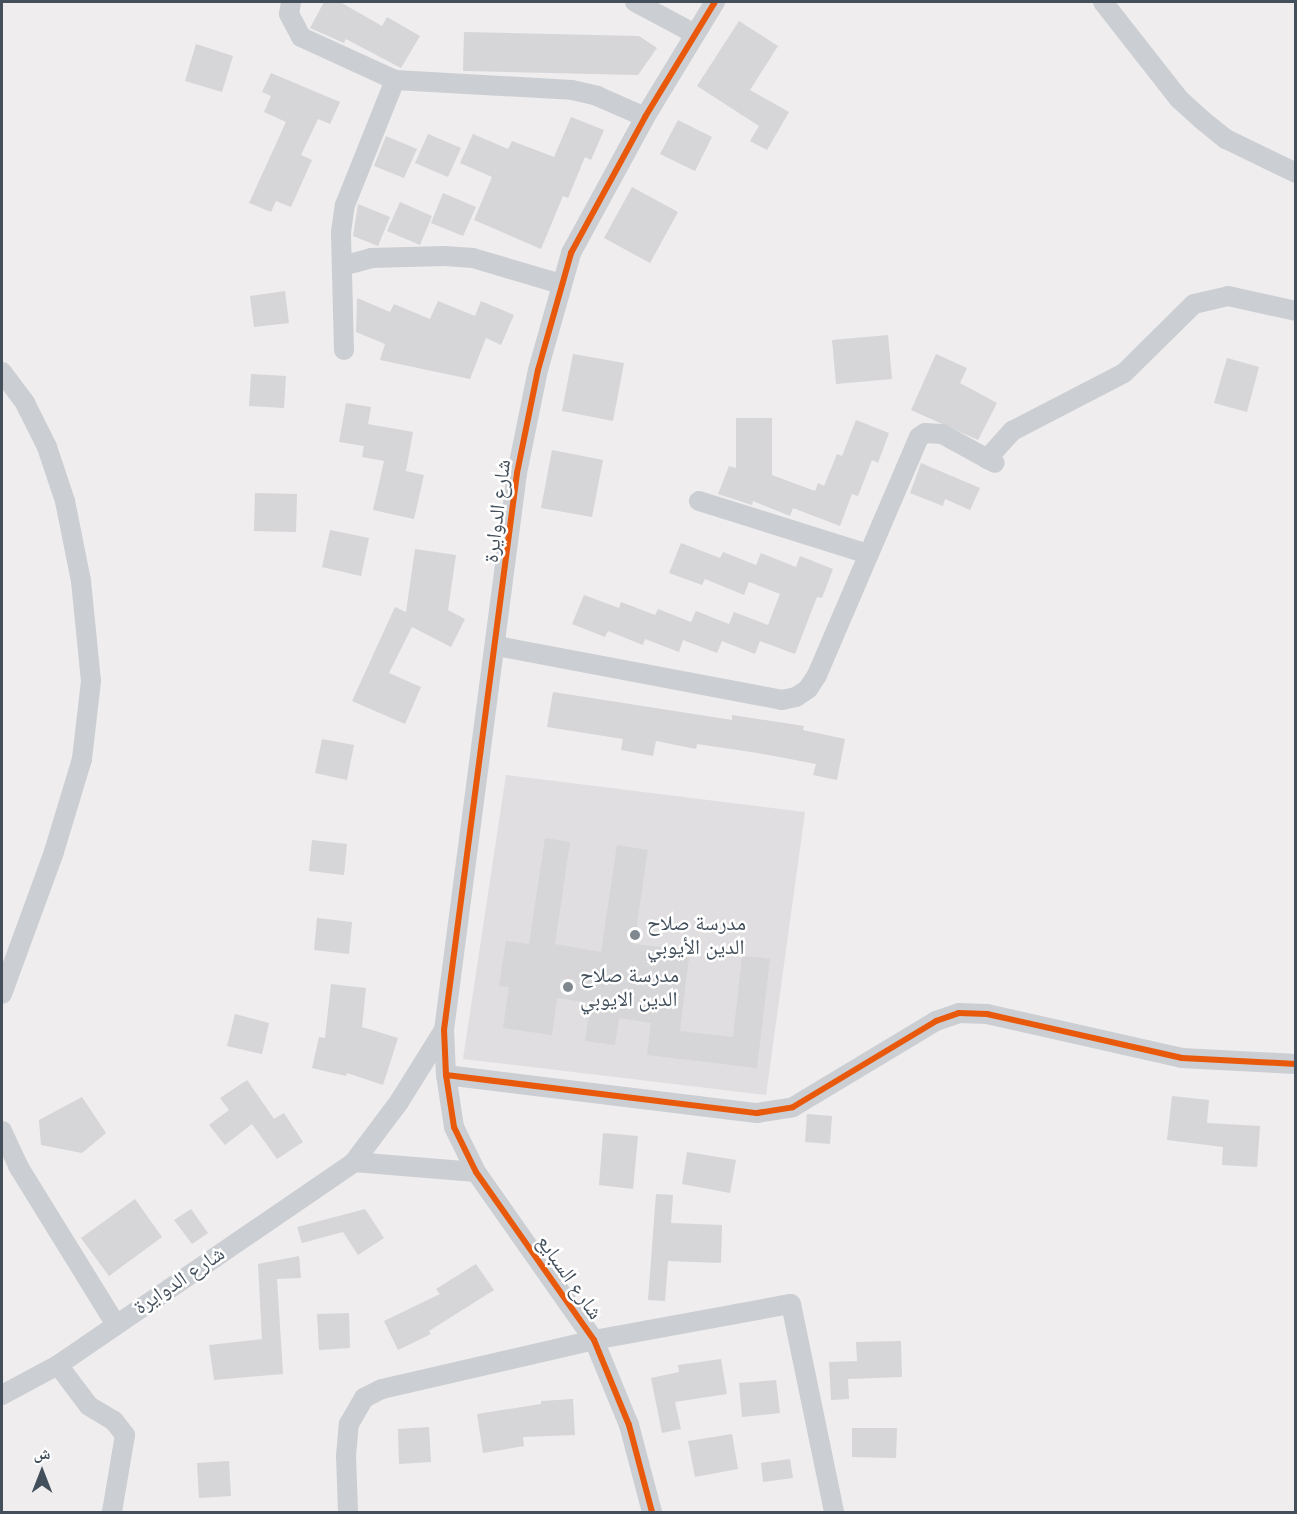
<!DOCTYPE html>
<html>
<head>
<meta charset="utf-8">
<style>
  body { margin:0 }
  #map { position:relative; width:1297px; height:1514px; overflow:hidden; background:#efeded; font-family:Montserrat,"Noto Naskh Arabic",sans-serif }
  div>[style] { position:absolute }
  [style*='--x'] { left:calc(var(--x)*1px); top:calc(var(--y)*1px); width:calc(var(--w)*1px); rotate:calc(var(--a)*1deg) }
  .education>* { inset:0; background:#e0dee0 }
  .building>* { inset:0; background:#d6d5d7 }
  .minor>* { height:20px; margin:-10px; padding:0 10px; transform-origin:10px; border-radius:10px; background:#cbced2 }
  .cycleway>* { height:6px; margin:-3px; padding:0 3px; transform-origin:3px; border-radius:3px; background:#e8590c }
  .dots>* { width:16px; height:16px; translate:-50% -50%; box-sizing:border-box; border:3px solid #fff; border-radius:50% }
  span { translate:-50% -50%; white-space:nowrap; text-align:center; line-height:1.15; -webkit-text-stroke:5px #fff; paint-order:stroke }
  .street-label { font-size:21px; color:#43505c }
  .poi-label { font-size:21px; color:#43505c }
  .left { translate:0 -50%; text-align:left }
  .frame { position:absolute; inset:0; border:3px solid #43505c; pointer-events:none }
  .north { position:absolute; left:12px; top:1442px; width:60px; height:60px; -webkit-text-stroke:4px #fff; paint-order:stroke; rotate:0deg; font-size:16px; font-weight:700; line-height:24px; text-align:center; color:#43505c }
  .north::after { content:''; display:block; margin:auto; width:21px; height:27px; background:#43505c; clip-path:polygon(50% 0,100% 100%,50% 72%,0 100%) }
</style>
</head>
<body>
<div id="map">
  <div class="education">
    <div style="clip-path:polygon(506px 775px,805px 812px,766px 1095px,463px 1059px)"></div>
  </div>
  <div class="building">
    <div style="clip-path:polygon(324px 2px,340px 2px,382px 26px,387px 17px,420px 36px,401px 68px,346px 39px,344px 43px,310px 28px)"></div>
    <div style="clip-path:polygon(739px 21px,778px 46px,750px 90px,789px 112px,767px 150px,750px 141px,759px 126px,697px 86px)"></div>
    <div style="clip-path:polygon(464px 32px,639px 36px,657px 48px,638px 75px,463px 71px)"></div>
    <div style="clip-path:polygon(196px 44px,233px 56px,222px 92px,185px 81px)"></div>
    <div style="clip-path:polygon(271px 73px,340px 102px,330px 124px,318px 119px,301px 155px,312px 160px,291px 207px,276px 201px,271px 212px,249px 203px,286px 122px,264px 112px,271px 96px,262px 92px)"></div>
    <div style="clip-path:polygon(571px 117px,604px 130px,591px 160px,585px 157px,568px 198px,563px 196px,541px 249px,474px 220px,492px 177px,460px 163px,473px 134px,508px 149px,512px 141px,554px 157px)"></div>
    <div style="clip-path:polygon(678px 120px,712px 137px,695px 171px,660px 154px)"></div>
    <div style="clip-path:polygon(428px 134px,461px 148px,448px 177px,415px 163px)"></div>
    <div style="clip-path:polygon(386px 136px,417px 149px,404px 178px,374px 166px)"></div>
    <div style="clip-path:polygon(632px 187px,678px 212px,650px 263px,604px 238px)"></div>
    <div style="clip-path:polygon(443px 193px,476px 207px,463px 236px,431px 223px)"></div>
    <div style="clip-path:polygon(400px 202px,432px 216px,420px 245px,387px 231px)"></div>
    <div style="clip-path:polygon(358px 204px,390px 217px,378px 246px,353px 236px)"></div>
    <div style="clip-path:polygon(285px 291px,289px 323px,254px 327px,250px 296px)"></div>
    <div style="clip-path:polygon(357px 298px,390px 312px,394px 304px,430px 319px,438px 301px,475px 316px,481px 301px,514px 315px,501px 345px,486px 338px,470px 379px,380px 360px,385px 344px,356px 332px)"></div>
    <div style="clip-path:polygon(888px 335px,892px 379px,836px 384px,832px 340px)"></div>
    <div style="clip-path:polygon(573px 354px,624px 363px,613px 421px,562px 411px)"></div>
    <div style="clip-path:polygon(936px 354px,967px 368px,960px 383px,997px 403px,978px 440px,911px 410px)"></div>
    <div style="clip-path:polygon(1227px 358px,1259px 367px,1247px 412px,1214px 403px)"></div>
    <div style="clip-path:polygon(251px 374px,286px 376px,284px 408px,249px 406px)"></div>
    <div style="clip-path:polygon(346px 403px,371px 407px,368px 424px,413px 432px,406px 471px,424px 475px,414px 519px,373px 510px,384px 461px,362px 457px,364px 446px,339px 442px)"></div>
    <div style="clip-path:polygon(736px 418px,772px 418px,772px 475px,815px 491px,818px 483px,824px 486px,837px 454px,842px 456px,856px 420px,889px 433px,878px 463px,872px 460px,858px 496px,852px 494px,840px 526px,793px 508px,790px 516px,753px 501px,752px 505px,718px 494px,729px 466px,736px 468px)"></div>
    <div style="clip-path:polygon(552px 450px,603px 460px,592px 517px,541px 508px)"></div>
    <div style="clip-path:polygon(921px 463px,980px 488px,970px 510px,945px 499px,943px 506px,910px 493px)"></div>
    <div style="clip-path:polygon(255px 493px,297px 494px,296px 532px,254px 531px)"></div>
    <div style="clip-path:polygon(330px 530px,369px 538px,361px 576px,322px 567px)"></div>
    <div style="clip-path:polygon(681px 543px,720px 558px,723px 552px,756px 565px,761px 553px,796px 567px,800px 556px,833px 569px,822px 598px,817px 597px,795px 654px,760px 641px,755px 654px,722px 641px,717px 653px,683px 640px,679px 652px,645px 639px,643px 645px,608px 631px,605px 637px,572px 624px,584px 595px,619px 608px,621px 602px,655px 615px,658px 609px,691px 622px,696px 611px,729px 624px,734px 612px,768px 625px,780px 594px,749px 582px,744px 595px,705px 579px,702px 585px,669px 573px)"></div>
    <div style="clip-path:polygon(415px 549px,456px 555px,448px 610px,465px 619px,451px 647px,412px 627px,389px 673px,421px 687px,405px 724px,352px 701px,395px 607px,406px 612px)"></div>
    <div style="clip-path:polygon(553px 692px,732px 720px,732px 715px,804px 726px,803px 730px,845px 739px,837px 780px,813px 775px,816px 764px,758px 753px,697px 744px,696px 749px,656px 741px,653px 756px,621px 750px,623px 739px,547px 727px)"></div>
    <div style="clip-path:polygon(322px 739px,354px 745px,347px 780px,315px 773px)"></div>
    <div style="clip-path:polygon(545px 838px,570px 842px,555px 944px,601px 952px,617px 845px,648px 850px,634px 944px,690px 950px,680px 1031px,733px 1037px,742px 956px,770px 959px,757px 1068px,647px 1055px,651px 1023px,619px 1018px,615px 1045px,585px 1041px,590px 1003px,557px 998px,552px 1035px,503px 1028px,509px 987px,499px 986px,506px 941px,529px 944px)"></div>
    <div style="clip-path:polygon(312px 840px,347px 844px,344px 875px,309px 871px)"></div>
    <div style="clip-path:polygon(317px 918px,352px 922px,349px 954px,314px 950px)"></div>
    <div style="clip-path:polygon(331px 984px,366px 988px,362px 1027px,398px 1038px,383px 1085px,347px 1073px,346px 1076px,312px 1068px,319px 1037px,325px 1038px)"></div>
    <div style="clip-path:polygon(235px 1014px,269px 1023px,262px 1054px,227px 1046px)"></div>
    <div style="clip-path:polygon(247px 1080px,274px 1119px,284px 1113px,303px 1142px,277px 1159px,252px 1124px,225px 1145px,209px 1125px,229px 1110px,220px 1098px)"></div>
    <div style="clip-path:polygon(1172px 1096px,1209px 1100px,1207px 1123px,1260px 1126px,1257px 1167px,1222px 1165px,1223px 1147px,1167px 1140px)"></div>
    <div style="clip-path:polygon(82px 1097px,106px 1133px,82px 1153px,41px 1145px,39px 1120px)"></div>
    <div style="clip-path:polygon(807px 1114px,832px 1116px,830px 1144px,805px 1142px)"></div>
    <div style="clip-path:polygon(603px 1133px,638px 1136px,633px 1189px,599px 1185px)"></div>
    <div style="clip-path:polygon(687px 1152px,736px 1160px,730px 1193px,682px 1184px)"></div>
    <div style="clip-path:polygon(656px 1194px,673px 1195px,671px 1223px,722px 1225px,721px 1263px,668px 1261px,665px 1301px,648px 1300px)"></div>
    <div style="clip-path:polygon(135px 1199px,162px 1237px,109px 1276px,81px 1238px)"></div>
    <div style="clip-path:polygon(191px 1209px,208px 1233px,192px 1244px,174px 1220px)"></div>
    <div style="clip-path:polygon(365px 1209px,384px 1238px,358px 1255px,343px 1232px,302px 1243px,297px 1227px)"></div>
    <div style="clip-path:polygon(299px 1256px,301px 1278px,277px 1279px,283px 1374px,214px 1380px,209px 1345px,262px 1339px,258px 1264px)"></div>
    <div style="clip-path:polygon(476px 1264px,494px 1290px,429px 1331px,431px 1334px,398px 1350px,384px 1321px,440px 1294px,436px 1289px)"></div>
    <div style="clip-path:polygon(349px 1313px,350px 1348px,319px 1350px,317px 1314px)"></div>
    <div style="clip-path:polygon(901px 1341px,902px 1377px,848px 1379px,849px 1399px,831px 1400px,829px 1362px,857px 1361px,856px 1342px)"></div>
    <div style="clip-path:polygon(721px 1359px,727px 1394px,675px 1402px,681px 1429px,662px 1433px,651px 1378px,679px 1372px,678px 1365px)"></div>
    <div style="clip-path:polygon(776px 1380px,780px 1413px,742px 1417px,739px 1383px)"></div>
    <div style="clip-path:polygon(573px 1399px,575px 1435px,523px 1437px,524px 1446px,483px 1453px,477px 1414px,541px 1404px,541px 1401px)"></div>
    <div style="clip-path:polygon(429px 1427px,431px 1462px,399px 1464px,398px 1429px)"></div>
    <div style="clip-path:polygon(852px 1428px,897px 1428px,896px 1458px,852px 1457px)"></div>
    <div style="clip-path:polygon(732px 1434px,738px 1469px,695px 1477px,688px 1441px)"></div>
    <div style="clip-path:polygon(790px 1459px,793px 1478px,763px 1482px,761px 1463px)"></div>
    <div style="clip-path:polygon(229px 1461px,231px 1496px,199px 1498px,197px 1463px)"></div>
  </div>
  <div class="minor">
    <div style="--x:291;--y:2;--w:12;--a:99"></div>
    <div style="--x:289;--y:14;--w:26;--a:62"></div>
    <div style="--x:301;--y:37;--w:103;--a:24.6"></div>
    <div style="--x:395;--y:80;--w:177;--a:3.2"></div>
    <div style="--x:572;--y:90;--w:26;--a:13"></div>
    <div style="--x:597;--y:96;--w:52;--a:23.6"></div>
    <div style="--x:635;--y:2;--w:68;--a:28.1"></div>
    <div style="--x:1103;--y:2;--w:123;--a:51.9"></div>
    <div style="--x:1179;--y:99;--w:30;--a:42"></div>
    <div style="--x:1201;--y:119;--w:32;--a:39"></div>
    <div style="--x:1226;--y:139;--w:78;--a:25.9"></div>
    <div style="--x:342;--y:266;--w:30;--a:-15"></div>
    <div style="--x:371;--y:258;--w:73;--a:-1.6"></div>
    <div style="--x:444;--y:256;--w:29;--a:4"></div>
    <div style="--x:473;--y:258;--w:92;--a:16.5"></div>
    <div style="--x:344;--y:350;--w:118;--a:-91.5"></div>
    <div style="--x:341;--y:232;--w:27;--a:-82"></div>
    <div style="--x:345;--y:205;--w:135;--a:-68.2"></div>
    <div style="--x:2;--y:372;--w:39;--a:53"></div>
    <div style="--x:25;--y:403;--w:49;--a:63.4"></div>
    <div style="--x:47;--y:447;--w:57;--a:71.6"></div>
    <div style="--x:65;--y:501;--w:82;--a:78.7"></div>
    <div style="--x:81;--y:581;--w:100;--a:84.3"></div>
    <div style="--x:91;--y:681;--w:79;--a:96.6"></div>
    <div style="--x:82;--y:759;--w:97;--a:106.8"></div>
    <div style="--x:54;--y:852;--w:151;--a:110.1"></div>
    <div style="--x:987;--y:459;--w:38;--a:-48"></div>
    <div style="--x:1012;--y:431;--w:126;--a:-27.4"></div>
    <div style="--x:1124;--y:373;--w:98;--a:-44.6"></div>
    <div style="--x:1194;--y:304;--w:35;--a:-13"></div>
    <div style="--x:1228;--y:296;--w:70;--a:12.4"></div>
    <div style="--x:699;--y:501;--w:177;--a:17.4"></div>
    <div style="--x:497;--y:646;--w:290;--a:10.7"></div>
    <div style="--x:782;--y:700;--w:14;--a:-12"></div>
    <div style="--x:796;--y:697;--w:14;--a:-34"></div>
    <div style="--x:808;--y:689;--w:17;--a:-57"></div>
    <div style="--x:817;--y:675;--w:259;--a:-66.8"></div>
    <div style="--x:919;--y:437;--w:7;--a:-34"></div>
    <div style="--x:925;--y:433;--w:17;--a:3"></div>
    <div style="--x:942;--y:434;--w:60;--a:28.7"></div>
    <div style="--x:446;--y:1075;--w:313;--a:7"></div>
    <div style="--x:757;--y:1113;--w:36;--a:-9"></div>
    <div style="--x:793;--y:1107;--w:167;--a:-31"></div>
    <div style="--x:936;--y:1021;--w:24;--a:-19"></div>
    <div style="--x:959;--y:1013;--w:28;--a:2"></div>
    <div style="--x:987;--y:1014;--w:200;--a:12.7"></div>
    <div style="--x:1182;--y:1058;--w:114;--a:3"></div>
    <div style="--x:2;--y:1131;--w:38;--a:65"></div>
    <div style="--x:18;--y:1166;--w:185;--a:58.3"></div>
    <div style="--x:354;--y:1162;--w:122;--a:4.7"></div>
    <div style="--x:58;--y:1365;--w:51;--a:52.9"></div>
    <div style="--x:89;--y:1406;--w:29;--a:31"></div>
    <div style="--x:114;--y:1421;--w:18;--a:52"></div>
    <div style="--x:125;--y:1435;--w:78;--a:99.6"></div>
    <div style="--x:2;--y:1395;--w:64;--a:-28.2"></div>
    <div style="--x:58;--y:1365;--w:359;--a:-34.4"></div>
    <div style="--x:354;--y:1162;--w:75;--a:-53.1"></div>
    <div style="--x:399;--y:1102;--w:85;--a:-58"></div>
    <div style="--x:348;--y:1512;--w:56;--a:-92"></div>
    <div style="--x:346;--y:1456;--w:32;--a:-85"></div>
    <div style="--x:349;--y:1424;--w:30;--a:-60"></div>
    <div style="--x:364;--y:1398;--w:20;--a:-27"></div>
    <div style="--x:382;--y:1389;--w:218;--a:-13"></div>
    <div style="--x:594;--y:1340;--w:200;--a:-10.4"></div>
    <div style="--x:791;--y:1304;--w:212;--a:78.3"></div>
    <div style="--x:652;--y:1512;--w:90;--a:-104.8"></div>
    <div style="--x:629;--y:1425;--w:92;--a:-112.4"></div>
    <div style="--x:594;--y:1340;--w:205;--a:-125.1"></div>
    <div style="--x:476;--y:1172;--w:50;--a:-116.1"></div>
    <div style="--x:454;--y:1127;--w:53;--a:-98.7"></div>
    <div style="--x:446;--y:1075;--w:45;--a:-92.5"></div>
    <div style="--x:444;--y:1030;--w:562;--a:-82.53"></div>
    <div style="--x:517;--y:473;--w:105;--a:-78.5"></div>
    <div style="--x:538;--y:370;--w:122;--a:-74.2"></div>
    <div style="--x:571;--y:253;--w:155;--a:-61.4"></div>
    <div style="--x:645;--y:117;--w:135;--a:-58.7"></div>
  </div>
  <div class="cycleway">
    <div style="--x:446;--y:1075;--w:313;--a:7"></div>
    <div style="--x:757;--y:1113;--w:36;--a:-9"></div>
    <div style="--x:793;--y:1107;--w:167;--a:-31"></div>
    <div style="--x:936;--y:1021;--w:24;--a:-19"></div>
    <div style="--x:959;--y:1013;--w:28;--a:2"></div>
    <div style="--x:987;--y:1014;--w:200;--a:12.7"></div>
    <div style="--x:1182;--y:1058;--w:114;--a:3"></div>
    <div style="--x:652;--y:1512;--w:90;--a:-104.8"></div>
    <div style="--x:629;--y:1425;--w:92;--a:-112.4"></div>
    <div style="--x:594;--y:1340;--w:205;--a:-125.1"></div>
    <div style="--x:476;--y:1172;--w:50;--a:-116.1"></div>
    <div style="--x:454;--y:1127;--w:53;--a:-98.7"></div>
    <div style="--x:446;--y:1075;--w:45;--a:-92.5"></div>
    <div style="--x:444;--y:1030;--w:562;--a:-82.53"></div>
    <div style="--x:517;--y:473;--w:105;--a:-78.5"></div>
    <div style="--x:538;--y:370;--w:122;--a:-74.2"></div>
    <div style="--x:571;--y:253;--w:155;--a:-61.4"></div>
    <div style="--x:645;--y:117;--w:135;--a:-58.7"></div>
  </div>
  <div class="dots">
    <div style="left:635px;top:935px;background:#7f878f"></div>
    <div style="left:568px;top:987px;background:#7f878f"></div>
  </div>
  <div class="street-label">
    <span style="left:497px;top:511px;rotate:-83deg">شارع الدوايرة</span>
    <span style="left:570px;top:1277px;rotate:55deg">شارع السبايع</span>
    <span style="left:179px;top:1280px;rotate:-34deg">شارع الدوايرة</span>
  </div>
  <div class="poi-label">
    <span class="left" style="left:647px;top:935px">مدرسة صلاح<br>الدين الأيوبي</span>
    <span class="left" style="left:580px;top:987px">مدرسة صلاح<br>الدين الايوبي</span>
  </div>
  <div class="frame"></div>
  <div class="north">ش</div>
</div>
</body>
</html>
